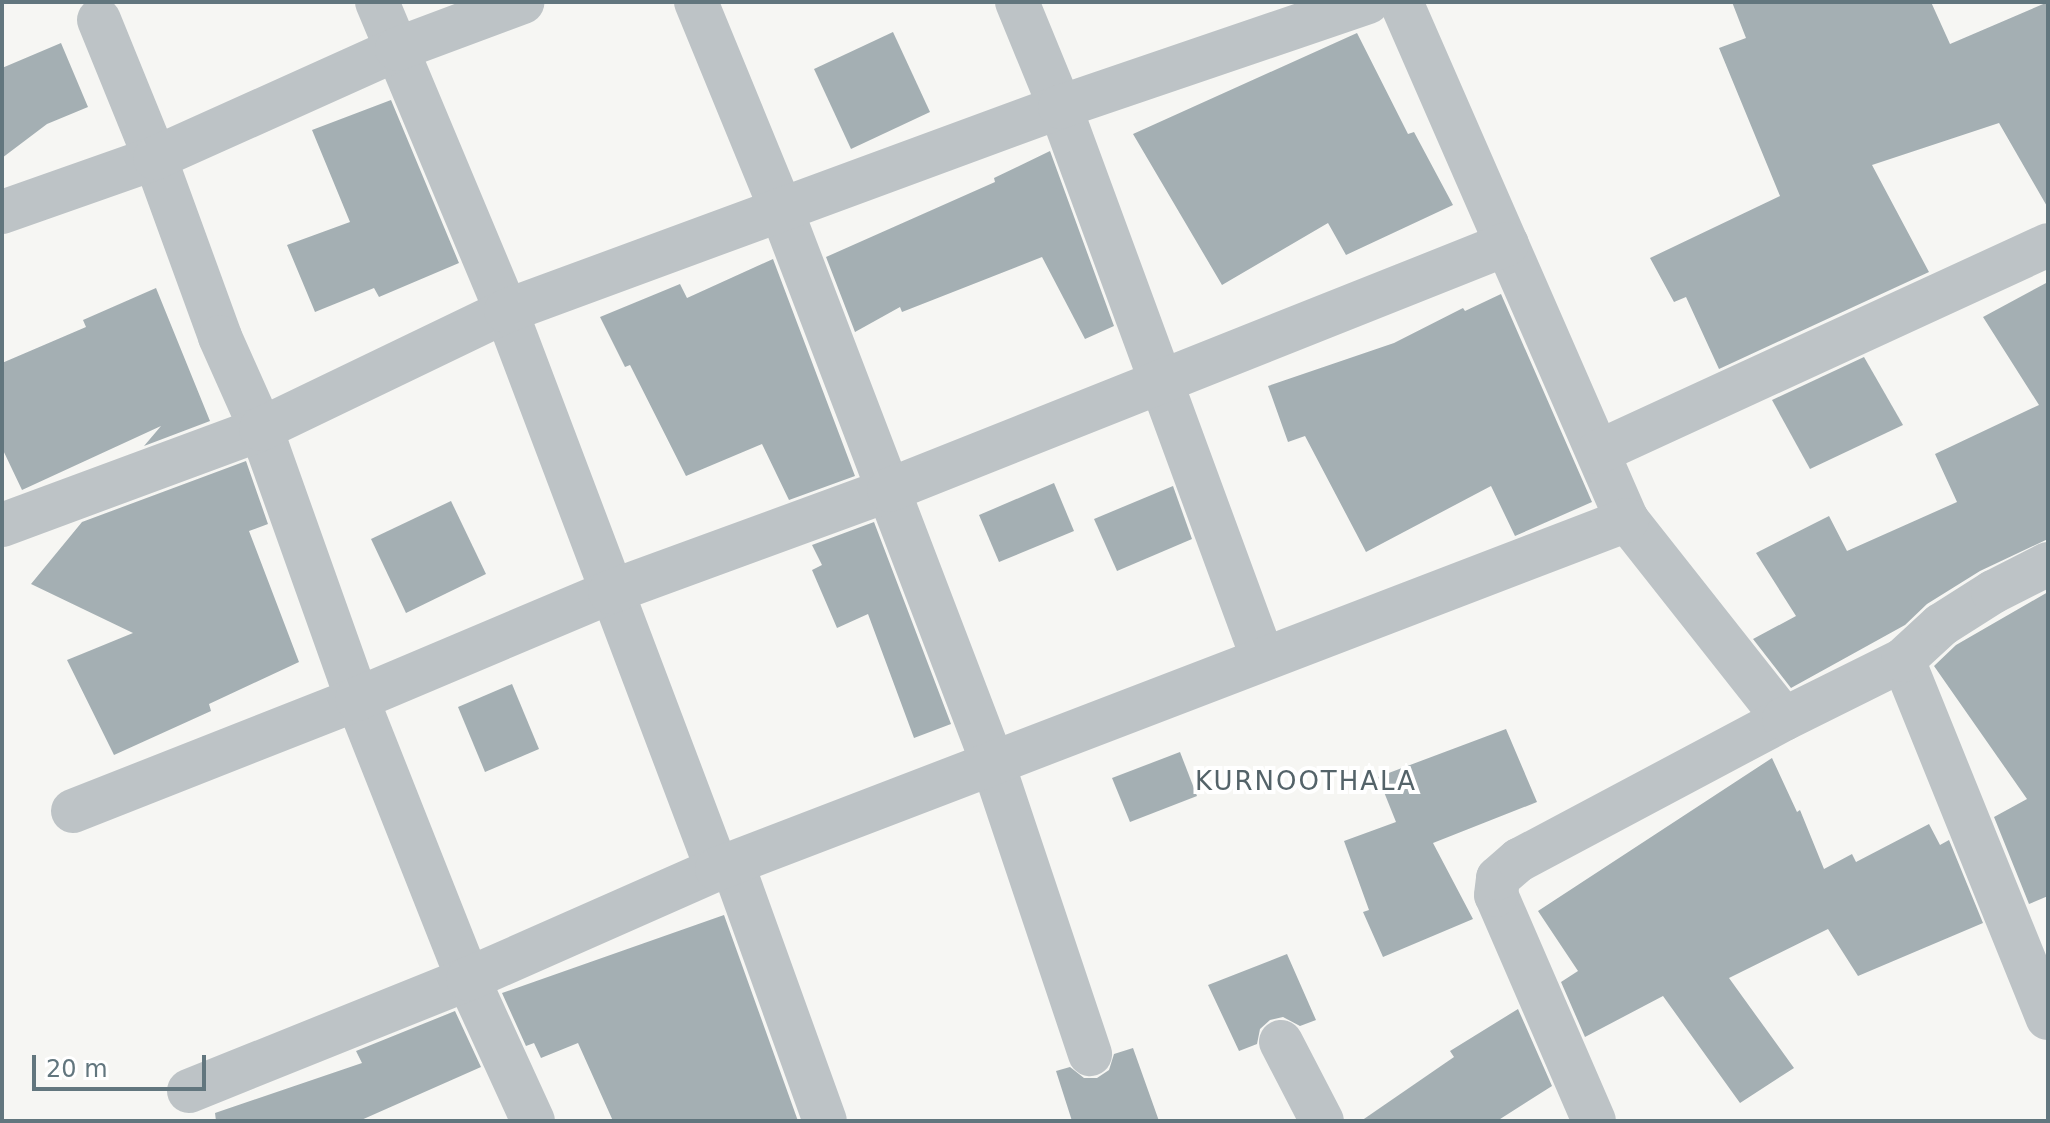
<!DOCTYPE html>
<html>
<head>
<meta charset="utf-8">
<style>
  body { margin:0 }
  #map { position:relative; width:2050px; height:1123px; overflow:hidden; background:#f6f6f3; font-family:"DejaVu Sans",sans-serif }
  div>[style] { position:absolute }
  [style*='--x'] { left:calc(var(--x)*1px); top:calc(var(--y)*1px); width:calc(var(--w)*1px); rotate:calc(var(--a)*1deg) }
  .building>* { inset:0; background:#a4afb3 }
  .minor>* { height:44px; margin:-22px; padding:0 22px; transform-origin:22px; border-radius:22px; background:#bdc3c6 }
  span { translate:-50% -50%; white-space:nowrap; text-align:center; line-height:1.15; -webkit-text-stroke:8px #fff; paint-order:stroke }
  .quarter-label { font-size:26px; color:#546369; letter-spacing:2px }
  .frame { position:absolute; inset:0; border:4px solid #62767e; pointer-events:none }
  .scale { position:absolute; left:32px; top:1055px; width:174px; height:36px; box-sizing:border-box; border:4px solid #62767e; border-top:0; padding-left:10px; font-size:24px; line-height:28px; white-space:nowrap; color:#62767e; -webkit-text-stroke:6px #fff; paint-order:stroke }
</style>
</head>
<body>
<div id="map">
  <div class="building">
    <div style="clip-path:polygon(1732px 2px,1931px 2px,1950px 44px,2048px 2px,2048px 208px,1999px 123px,1872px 165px,1929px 272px,1719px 369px,1686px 297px,1674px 302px,1650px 258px,1780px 196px,1719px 48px,1746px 38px)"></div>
    <div style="clip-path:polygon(893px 32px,930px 112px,851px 149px,814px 69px)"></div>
    <div style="clip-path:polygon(1357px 33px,1408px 134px,1414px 132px,1453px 205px,1346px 255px,1328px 223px,1222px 285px,1133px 134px)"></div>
    <div style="clip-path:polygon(61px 43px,88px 107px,47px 124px,2px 158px,2px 68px)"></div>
    <div style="clip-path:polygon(391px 100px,459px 263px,379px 297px,374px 288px,315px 312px,287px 245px,350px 222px,312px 130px)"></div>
    <div style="clip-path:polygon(1050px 151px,1114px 326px,1085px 339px,1042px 257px,902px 312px,900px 307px,855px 332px,826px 257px,995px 182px,994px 178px)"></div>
    <div style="clip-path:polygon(773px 259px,855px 476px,789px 500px,762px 444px,686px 476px,630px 365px,625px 367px,600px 317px,680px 284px,687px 298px)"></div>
    <div style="clip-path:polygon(2048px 282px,2048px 539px,1980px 571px,1927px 604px,1905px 625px,1791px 688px,1753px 639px,1796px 616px,1756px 553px,1829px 516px,1847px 551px,1957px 502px,1935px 454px,2039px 405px,1983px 317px)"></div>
    <div style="clip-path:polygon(156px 288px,210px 421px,144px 446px,161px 426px,22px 490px,2px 448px,2px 363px,86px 327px,83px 320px)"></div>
    <div style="clip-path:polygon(1501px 294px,1592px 502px,1515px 536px,1491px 486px,1366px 552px,1305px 436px,1288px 442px,1268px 386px,1394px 343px,1463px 308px,1465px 311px)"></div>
    <div style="clip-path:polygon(1864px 357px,1903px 425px,1810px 469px,1772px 400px)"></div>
    <div style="clip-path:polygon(246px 461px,268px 524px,249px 531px,299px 662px,209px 704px,211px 711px,114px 755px,67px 660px,133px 633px,31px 584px,82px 522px)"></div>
    <div style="clip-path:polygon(1054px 483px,1074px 531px,999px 562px,979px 515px)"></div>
    <div style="clip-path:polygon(1173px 486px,1192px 539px,1117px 571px,1094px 519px)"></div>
    <div style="clip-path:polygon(451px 501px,486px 574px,406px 613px,371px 539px)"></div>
    <div style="clip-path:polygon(874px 522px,951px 724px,914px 738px,868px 614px,837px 628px,812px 570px,822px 565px,812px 545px)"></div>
    <div style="clip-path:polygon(2048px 592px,2048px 896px,2029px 904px,1994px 817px,2027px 799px,1934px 666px,1956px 645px)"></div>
    <div style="clip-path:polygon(512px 684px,539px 749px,485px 772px,458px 707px)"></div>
    <div style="clip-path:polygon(1506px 729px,1537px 802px,1433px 843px,1473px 919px,1383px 957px,1363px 912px,1369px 910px,1344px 841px,1396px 822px,1378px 777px)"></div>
    <div style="clip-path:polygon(1180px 752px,1197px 796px,1130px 822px,1112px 778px)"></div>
    <div style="clip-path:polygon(1772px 758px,1797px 812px,1800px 810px,1824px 869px,1852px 854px,1856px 862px,1929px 824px,1940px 845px,1949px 840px,1983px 923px,1858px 976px,1828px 929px,1729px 978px,1794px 1068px,1740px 1103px,1663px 996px,1585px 1037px,1561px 982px,1578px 971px,1538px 911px)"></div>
    <div style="clip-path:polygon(724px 915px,798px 1121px,613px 1121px,578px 1043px,541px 1058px,534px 1043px,526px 1046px,502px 993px)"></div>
    <div style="clip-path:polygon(1287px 954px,1316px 1020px,1300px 1026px,1283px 1017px,1270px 1020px,1260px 1029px,1257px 1044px,1239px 1051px,1208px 985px)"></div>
    <div style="clip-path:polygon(1518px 1009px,1552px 1086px,1497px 1121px,1361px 1121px,1454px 1057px,1450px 1051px)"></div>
    <div style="clip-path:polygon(455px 1011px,481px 1067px,359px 1121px,216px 1121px,215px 1113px,362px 1063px,356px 1051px)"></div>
    <div style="clip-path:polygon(1133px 1048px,1159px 1121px,1072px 1121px,1056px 1071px,1070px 1067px,1084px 1078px,1097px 1078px,1109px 1070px,1114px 1054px)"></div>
  </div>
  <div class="minor">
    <div style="--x:377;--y:2;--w:335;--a:67.3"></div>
    <div style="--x:506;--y:311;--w:597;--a:69.29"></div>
    <div style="--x:696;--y:2;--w:227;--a:67.7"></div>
    <div style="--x:782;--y:212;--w:591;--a:69.08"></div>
    <div style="--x:993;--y:764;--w:306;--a:71.5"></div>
    <div style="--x:1017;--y:2;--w:113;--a:67.7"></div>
    <div style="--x:1060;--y:107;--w:588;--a:69.81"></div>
    <div style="--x:1401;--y:2;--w:565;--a:66.43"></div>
    <div style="--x:1627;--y:520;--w:253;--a:51.7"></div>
    <div style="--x:99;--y:20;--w:149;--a:67.9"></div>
    <div style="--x:155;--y:158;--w:190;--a:70"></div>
    <div style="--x:220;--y:337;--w:101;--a:66"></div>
    <div style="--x:261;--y:429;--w:287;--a:70.4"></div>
    <div style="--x:357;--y:699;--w:301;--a:68.4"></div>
    <div style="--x:468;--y:979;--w:156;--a:65.4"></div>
    <div style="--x:2;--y:212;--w:162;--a:-19.4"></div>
    <div style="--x:155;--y:158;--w:265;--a:-24.2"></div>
    <div style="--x:397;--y:49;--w:134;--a:-20.5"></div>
    <div style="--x:1598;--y:452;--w:495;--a:-24.7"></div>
    <div style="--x:2;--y:525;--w:276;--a:-20.3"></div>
    <div style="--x:261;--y:429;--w:272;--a:-25.7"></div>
    <div style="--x:506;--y:311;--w:590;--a:-20.22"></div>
    <div style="--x:1060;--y:107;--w:325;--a:-18.8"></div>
    <div style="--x:1903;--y:660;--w:386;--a:68"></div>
    <div style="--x:73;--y:811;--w:305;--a:-21.5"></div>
    <div style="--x:357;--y:699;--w:275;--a:-22.9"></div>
    <div style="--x:610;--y:592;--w:297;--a:-20.1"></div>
    <div style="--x:889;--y:490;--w:665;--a:-21.71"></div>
    <div style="--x:732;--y:863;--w:274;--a:70.2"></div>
    <div style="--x:1281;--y:1042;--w:89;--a:62.6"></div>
    <div style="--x:189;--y:1091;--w:301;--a:-21.9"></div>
    <div style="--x:468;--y:979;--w:272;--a:-23.8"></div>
    <div style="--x:717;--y:869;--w:975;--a:-20.98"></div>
    <div style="--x:1594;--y:1121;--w:246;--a:-113.4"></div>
    <div style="--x:1496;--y:895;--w:17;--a:-83"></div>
    <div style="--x:1498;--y:878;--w:28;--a:-41"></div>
    <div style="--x:1519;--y:860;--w:300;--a:-28"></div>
    <div style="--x:1784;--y:719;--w:133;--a:-26.4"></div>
    <div style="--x:1903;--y:660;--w:52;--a:-42.6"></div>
    <div style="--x:1941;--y:625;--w:62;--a:-32.4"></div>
    <div style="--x:1993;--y:592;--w:62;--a:-27"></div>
  </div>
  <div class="quarter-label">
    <span style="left:1306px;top:782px">KURNOOTHALA</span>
  </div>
  <div class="frame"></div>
  <div class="scale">20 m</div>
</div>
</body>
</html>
